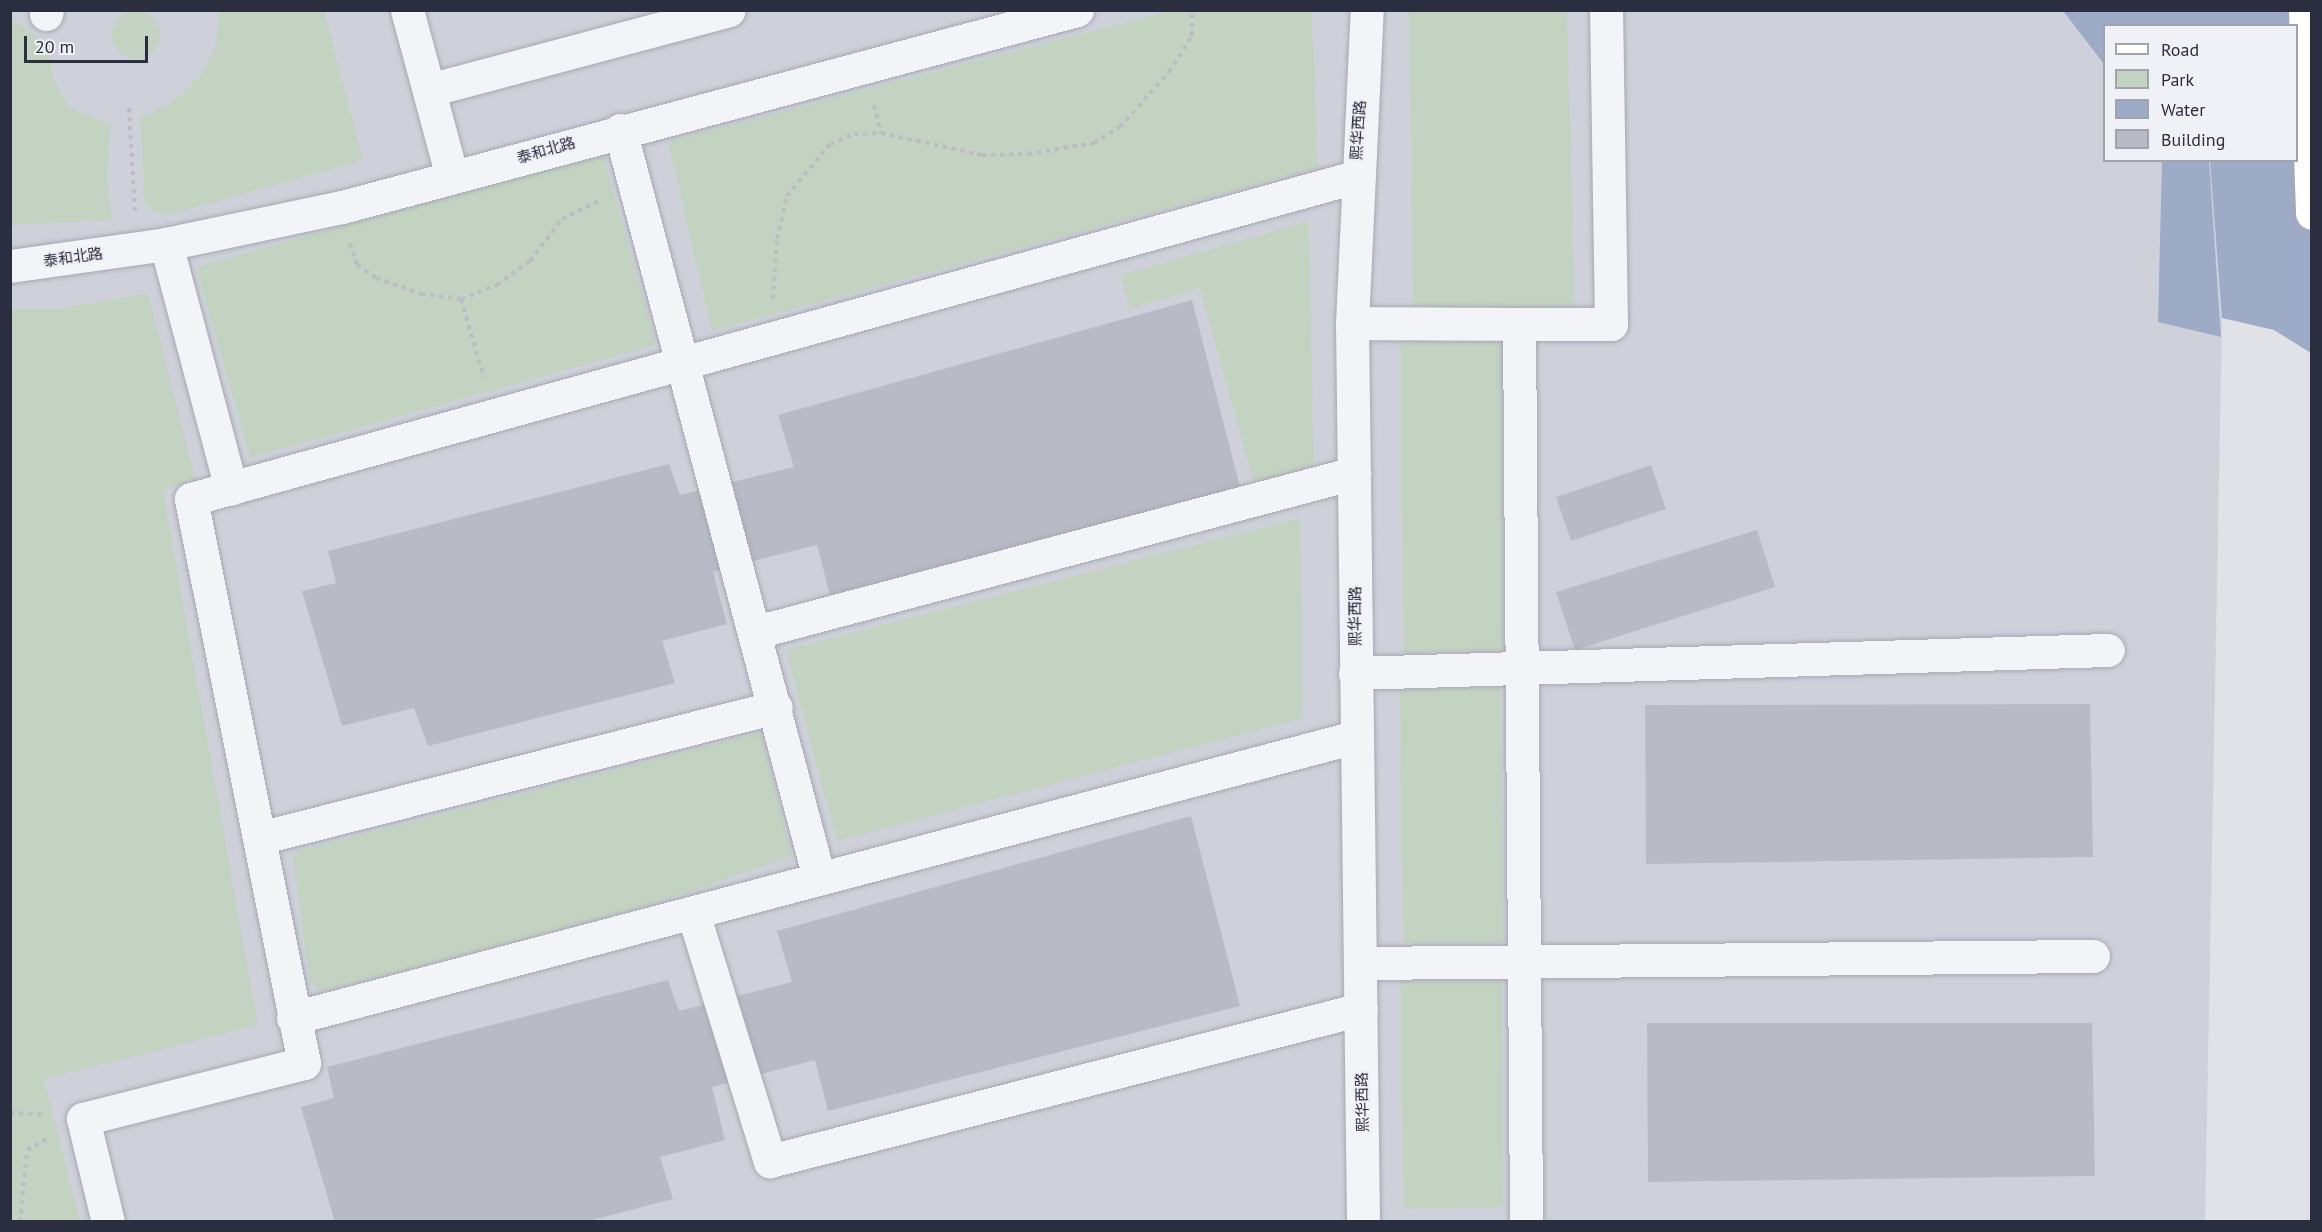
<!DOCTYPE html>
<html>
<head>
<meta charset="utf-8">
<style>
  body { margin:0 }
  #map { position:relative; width:2322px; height:1232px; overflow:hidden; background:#e0e2e8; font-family:"PT Sans","Noto Sans SC",sans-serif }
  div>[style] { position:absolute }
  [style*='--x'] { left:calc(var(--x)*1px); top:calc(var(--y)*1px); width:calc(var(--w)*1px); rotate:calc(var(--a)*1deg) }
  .built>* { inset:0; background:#ced1da }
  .green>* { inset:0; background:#c4d2c2 }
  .round { border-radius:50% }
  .water>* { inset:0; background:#9dabc6 }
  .stream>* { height:12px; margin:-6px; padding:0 6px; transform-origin:6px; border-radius:6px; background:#9dabc6 }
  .building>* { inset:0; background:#b8bbc5 }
  .path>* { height:4px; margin-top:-2px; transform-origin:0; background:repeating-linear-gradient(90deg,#bbbdc3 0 4.5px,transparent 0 9px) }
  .roads { filter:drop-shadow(0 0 2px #a6a8b2) drop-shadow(0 0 2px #a6a8b2) }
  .minor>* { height:33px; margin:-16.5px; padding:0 16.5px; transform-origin:16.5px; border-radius:16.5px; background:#f3f4f7 }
  .major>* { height:33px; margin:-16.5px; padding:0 16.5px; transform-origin:16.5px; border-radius:16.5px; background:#fff }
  span { translate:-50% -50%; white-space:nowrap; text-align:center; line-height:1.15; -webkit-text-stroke:4.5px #f0f1f6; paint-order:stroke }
  .street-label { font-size:15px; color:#2a2e3f }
  .frame { position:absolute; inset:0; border:12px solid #2a2e3f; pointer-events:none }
  .legend { position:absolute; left:2103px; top:24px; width:195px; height:138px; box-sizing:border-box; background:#f0f1f6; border:2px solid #a1a3ad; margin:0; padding:8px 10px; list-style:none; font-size:18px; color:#2a2e3f }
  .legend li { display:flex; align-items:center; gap:12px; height:30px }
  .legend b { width:30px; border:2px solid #a1a3ad }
  .scale { position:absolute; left:24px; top:36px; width:124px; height:27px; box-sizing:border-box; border:3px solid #2a2e3f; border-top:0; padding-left:8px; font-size:18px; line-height:21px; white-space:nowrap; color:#2a2e3f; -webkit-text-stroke:4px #f0f1f6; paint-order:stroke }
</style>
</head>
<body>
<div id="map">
  <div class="built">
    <div style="clip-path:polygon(10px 11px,2212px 11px,2212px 25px,2104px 26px,2104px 160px,2217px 161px,2222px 318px,2205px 1221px,11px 1221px)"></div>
  </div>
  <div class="green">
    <div style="clip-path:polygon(220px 10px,324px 11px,363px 160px,169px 215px,155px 212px,144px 202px,141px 117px,175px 101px,200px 76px,215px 48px)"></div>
    <div style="clip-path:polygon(1170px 11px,1312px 11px,1318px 168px,712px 331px,668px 141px)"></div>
    <div style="clip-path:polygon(1409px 11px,1567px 11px,1575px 306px,1413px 310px)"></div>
    <div class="round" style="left:112px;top:11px;width:48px;height:48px"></div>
    <div style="clip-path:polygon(10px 16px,48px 45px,53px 79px,70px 108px,111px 125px,107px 176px,112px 220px,11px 225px)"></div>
    <div style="clip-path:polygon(603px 154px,656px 345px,250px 458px,196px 267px)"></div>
    <div style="clip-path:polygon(1309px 221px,1314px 467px,1254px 483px,1200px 288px,1130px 309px,1121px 275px)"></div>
    <div style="clip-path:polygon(148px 293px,195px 478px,163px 491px,258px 1025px,44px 1079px,80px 1221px,11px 1221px,11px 309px,60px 309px)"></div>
    <div style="clip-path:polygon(1502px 339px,1503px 650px,1403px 652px,1401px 341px)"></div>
    <div style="clip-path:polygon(1301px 518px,1303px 718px,837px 841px,786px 650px)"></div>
    <div style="clip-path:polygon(1500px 688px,1504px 942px,1403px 943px,1400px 689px)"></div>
    <div style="clip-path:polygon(761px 732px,792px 856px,651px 905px,333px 989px,321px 991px,310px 982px,292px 853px)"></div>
    <div style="clip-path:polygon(1502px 981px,1503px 1207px,1403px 1209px,1401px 982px)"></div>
  </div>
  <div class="water">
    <div style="clip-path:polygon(2063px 11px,2311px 11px,2311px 353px,2274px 330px,2222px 318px,2210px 161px,2296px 160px,2296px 26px,2104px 26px,2104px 64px)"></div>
    <div style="clip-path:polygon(2162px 161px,2209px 161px,2221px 337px,2158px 322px)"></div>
  </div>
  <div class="stream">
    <div style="--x:2190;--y:10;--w:23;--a:43"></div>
  </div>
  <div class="building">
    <div style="clip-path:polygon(1192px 300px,1240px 487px,830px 595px,817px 545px,761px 559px,713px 572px,727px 624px,662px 641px,675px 683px,428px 746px,414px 708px,342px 726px,302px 591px,336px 583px,328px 551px,669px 464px,680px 495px,794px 467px,778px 415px)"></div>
    <div style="clip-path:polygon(1651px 465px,1666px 509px,1571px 541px,1556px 497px)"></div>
    <div style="clip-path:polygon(1757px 530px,1775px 587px,1575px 650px,1556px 592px)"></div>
    <div style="clip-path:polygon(2090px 704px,2093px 857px,1646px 864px,1645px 705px)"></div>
    <div style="clip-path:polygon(1191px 816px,1240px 1006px,828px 1111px,815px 1060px,712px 1087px,725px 1140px,660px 1157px,673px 1199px,584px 1222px,335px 1222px,301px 1107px,334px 1098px,327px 1067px,668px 980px,679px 1011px,792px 982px,777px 931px)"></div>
    <div style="clip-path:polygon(1647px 1023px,2092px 1023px,2095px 1176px,1648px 1182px)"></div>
  </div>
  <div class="path">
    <div style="--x:874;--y:105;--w:29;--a:76"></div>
    <div style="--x:129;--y:108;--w:103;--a:86.7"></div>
    <div style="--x:350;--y:243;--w:23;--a:72"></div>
    <div style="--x:357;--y:265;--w:23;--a:34"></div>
    <div style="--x:376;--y:278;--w:48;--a:19.6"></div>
    <div style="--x:421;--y:294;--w:40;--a:7.1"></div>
    <div style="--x:461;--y:299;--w:39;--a:-21"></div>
    <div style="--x:497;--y:285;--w:41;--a:-36"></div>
    <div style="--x:530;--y:261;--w:53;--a:-52.7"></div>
    <div style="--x:562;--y:219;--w:41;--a:-25.9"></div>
    <div style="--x:461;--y:299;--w:82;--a:73.8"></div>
    <div style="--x:773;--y:299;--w:60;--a:-86.2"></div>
    <div style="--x:777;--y:239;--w:44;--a:-76.9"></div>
    <div style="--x:787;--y:196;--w:67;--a:-50.4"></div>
    <div style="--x:830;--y:144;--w:26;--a:-23"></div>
    <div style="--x:854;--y:134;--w:27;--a:-2"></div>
    <div style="--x:881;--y:133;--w:103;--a:12.3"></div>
    <div style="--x:982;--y:155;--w:46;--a:-1.2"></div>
    <div style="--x:1028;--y:154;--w:67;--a:-9.5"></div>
    <div style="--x:1094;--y:143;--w:31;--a:-32"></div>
    <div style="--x:1120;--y:127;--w:74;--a:-48.3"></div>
    <div style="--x:1169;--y:72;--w:43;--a:-57.4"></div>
    <div style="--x:1192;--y:36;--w:26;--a:-90"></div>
    <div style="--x:10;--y:1113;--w:36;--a:3"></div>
    <div style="--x:20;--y:1222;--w:72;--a:-84.4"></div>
    <div style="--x:27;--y:1150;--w:26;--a:-29"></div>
  </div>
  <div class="roads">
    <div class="minor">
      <div style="--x:407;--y:10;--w:173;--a:74.9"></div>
      <div style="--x:46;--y:14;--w:4;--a:-76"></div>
      <div style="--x:429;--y:90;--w:310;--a:-14.9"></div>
      <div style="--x:620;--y:130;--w:774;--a:75.1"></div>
      <div style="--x:166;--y:244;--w:253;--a:75.1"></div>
      <div style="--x:10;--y:266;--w:158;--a:-8"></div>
      <div style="--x:166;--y:244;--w:180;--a:-11.9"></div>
      <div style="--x:342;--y:207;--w:761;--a:-15"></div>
      <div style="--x:1352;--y:323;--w:167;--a:0.3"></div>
      <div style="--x:1519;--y:324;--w:898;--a:89.55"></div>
      <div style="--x:1519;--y:324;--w:92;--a:0"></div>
      <div style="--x:1611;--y:324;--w:314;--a:-90.9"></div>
      <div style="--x:756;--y:632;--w:619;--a:-14.89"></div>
      <div style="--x:1355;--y:673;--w:753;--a:-1.75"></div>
      <div style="--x:259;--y:838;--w:533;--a:-14.22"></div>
      <div style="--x:693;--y:913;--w:260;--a:72.8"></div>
      <div style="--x:770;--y:1161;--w:610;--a:-14.42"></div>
      <div style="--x:1360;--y:963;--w:733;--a:-0.55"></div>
      <div style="--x:293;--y:1018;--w:1099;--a:-14.82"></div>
      <div style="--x:108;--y:1222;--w:106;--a:-103.6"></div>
      <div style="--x:83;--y:1119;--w:228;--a:-14.2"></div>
      <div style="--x:304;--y:1063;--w:575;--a:-101.33"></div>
      <div style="--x:191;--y:499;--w:1208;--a:-15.46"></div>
      <div style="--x:1363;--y:1222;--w:899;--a:-90.7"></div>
      <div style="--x:1352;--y:323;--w:313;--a:-87.3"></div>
    </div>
    <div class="major">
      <div style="--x:2305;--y:10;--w:203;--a:88"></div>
    </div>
  </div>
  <div class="street-label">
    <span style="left:1358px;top:130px;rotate:-86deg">熙华西路</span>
    <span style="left:546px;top:150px;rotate:-16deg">泰和北路</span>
    <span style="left:73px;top:257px;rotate:-8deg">泰和北路</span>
    <span style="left:1355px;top:616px;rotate:-90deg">熙华西路</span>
    <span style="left:1362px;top:1102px;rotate:-91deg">熙华西路</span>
  </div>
  <div class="frame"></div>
  <ul class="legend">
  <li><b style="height:8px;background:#fff"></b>Road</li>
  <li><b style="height:16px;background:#c4d2c2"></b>Park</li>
  <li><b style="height:16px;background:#9dabc6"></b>Water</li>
  <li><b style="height:16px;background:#b8bbc5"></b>Building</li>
  </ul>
  <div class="scale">20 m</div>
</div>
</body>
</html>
